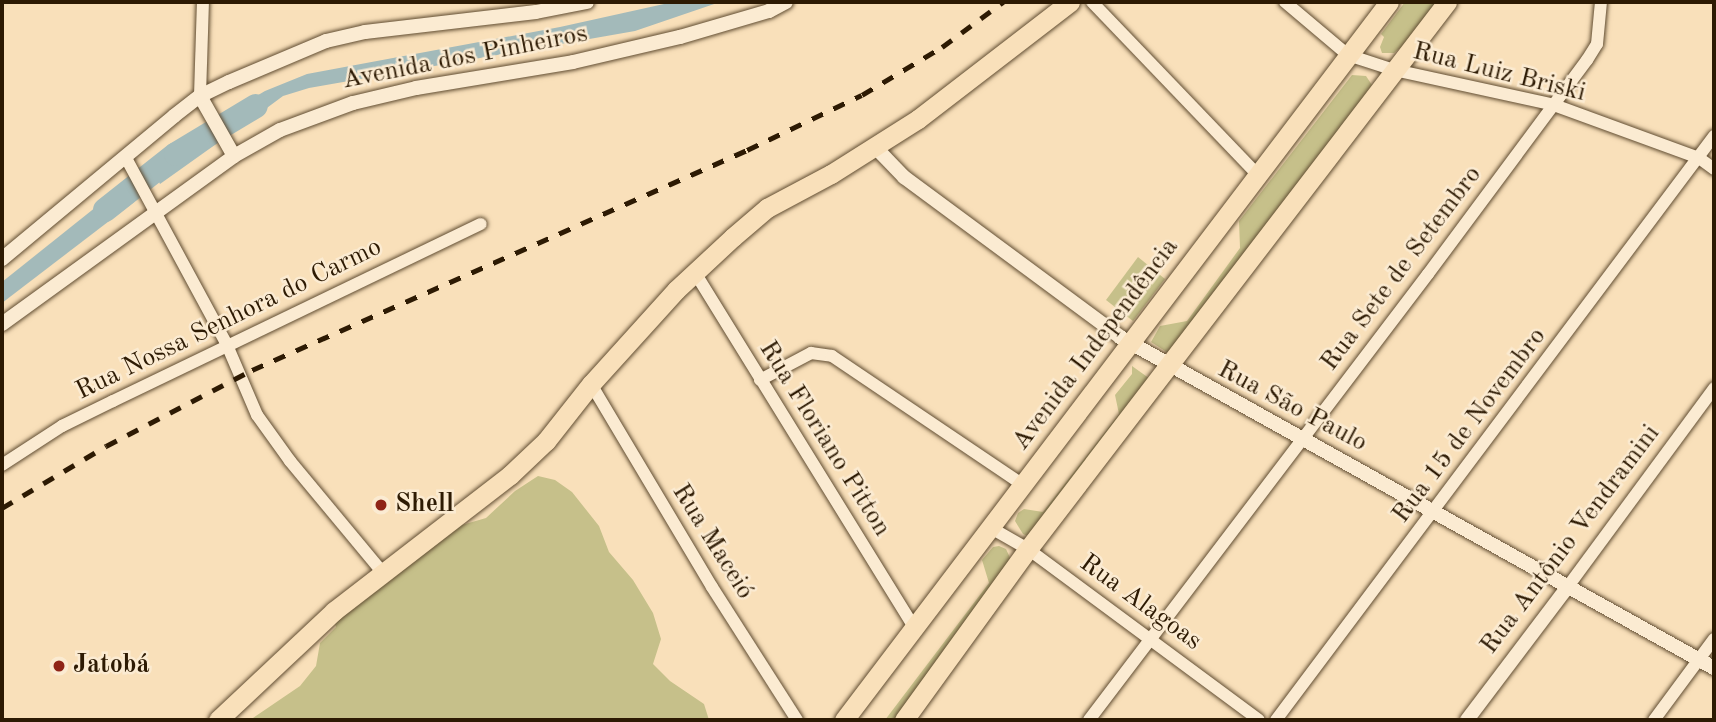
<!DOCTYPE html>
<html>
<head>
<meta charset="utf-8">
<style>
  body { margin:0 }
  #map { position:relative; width:1716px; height:722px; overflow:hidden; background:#f9e0ba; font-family:"Old Standard TT",serif }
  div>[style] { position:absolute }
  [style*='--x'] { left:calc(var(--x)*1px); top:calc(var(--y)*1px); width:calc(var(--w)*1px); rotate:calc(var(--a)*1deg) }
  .green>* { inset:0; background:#c6c08a }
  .water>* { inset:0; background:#a3baba }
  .river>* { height:24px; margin:-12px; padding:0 12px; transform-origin:12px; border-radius:12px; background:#a3baba }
  .roads { filter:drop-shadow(0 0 2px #604c31) drop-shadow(0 0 2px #604c31) }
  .minor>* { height:12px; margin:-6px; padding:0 6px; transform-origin:6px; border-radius:6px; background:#fbebd2 }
  .tertiary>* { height:14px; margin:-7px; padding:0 7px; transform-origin:7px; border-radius:7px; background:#fbebd2 }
  .primary>* { height:19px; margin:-9.5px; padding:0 9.5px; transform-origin:9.5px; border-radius:9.5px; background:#f9e0ba }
  .rail>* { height:4.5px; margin-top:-2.25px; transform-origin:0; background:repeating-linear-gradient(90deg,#2d1a03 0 12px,transparent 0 24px) }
  .dots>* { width:19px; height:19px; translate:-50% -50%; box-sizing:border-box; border:4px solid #fbebd2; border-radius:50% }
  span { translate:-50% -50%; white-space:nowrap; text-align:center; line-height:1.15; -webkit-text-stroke:5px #fbebd2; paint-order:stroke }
  .street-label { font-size:26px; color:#2d1a03 }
  .poi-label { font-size:26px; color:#2d1a03; font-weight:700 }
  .left { translate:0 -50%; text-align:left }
  .frame { position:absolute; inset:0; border:4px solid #2d1a03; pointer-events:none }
</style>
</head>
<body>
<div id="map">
  <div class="green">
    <div style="clip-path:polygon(1405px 2px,1441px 2px,1404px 51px,1400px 48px,1394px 53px,1382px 53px,1380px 47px,1384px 37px,1381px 34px)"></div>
    <div style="clip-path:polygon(1352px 75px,1366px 76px,1372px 85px,1173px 356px,1151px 342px,1160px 326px,1187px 321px,1240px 248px,1239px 221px)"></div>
    <div style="clip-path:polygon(1138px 257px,1165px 279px,1133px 321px,1106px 300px)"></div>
    <div style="clip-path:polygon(1132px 366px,1153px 381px,1028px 536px,1023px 534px,1015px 521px,1018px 513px,1024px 509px,1043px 512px,1119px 414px,1115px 395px,1132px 374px)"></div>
    <div style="clip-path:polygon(538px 476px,555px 480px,572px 492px,599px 526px,609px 552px,633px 580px,653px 613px,661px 639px,653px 664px,670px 681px,704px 704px,709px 720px,250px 720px,300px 686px,316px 666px,320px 643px,336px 627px,334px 620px,441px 536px,462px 525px,486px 518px,515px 491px)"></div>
    <div style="clip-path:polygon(999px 546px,1006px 549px,1012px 562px,897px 720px,885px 720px,989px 583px,982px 560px,993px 547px)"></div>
  </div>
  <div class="water">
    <div style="clip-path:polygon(673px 2px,720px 2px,635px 31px,309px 88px,283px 96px,236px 131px,223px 116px,265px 91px,307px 74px,560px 27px)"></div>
    <div style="clip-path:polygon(207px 125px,219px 142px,160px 184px,151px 165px)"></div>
    <div style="clip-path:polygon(126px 183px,134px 202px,2px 303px,2px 282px)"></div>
  </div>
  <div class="river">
    <div style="--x:105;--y:210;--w:90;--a:-38.3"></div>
    <div style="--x:176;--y:154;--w:93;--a:-31"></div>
  </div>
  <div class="roads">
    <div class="minor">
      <div style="--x:1092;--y:2;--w:240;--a:46.2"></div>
      <div style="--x:1285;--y:2;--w:82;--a:40.1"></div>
      <div style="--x:1348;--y:55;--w:48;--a:18.1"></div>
      <div style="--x:1394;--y:70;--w:164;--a:12.3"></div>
      <div style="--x:1554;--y:105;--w:154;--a:20.1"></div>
      <div style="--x:1699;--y:158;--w:19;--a:36"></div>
      <div style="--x:200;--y:96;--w:94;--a:-88.2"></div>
      <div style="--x:126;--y:158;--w:213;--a:61.6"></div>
      <div style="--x:227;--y:345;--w:76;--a:66.8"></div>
      <div style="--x:257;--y:415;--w:57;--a:54.3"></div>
      <div style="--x:290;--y:461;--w:146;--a:50.3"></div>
      <div style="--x:694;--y:271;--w:421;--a:58.3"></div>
      <div style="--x:760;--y:380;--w:58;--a:-27.9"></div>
      <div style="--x:811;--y:353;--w:21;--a:8"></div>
      <div style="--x:832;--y:356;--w:230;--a:34"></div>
      <div style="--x:591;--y:384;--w:236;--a:59.2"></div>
      <div style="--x:712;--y:587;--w:158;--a:57.4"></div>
      <div style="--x:2;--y:465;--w:72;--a:-33"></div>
      <div style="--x:62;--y:426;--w:57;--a:-26.1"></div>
      <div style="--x:113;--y:401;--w:408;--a:-25.7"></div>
      <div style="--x:991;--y:528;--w:43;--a:29.6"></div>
      <div style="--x:1028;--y:549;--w:287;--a:36.5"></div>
      <div style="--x:1569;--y:585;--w:245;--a:-53.6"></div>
      <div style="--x:1089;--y:720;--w:560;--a:-52.76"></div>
      <div style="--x:1428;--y:274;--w:267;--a:-53.4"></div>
      <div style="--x:1587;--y:60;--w:19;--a:-58"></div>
      <div style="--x:1597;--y:44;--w:42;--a:-84.6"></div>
      <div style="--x:1276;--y:720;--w:730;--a:-53.13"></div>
      <div style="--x:1654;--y:720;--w:101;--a:-53.5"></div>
    </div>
    <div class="tertiary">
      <div style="--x:200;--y:96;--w:69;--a:60.5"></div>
      <div style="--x:875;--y:147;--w:42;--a:46"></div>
      <div style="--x:904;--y:177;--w:269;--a:36.5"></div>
      <div style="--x:1120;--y:337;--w:680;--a:29.13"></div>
      <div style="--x:2;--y:259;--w:224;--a:-39.7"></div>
      <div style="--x:174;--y:116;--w:33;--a:-38"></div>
      <div style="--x:200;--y:96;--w:32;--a:-26"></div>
      <div style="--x:229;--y:82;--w:105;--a:-22.9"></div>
      <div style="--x:326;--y:41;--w:40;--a:-13"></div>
      <div style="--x:365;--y:32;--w:172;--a:-6.7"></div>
      <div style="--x:536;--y:12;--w:52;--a:-11.1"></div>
      <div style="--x:2;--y:324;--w:286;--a:-35.9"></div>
      <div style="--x:234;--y:156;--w:53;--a:-29.5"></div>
      <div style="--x:280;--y:130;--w:78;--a:-20.3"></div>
      <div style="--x:353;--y:103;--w:65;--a:-13.4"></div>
      <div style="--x:416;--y:88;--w:159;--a:-9.4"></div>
      <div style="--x:573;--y:62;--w:110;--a:-13.2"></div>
      <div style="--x:680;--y:37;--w:93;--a:-16.3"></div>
      <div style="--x:769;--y:11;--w:19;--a:-28"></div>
      <div style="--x:1467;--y:720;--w:169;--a:-52.9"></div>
    </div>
    <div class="primary">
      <div style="--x:218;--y:720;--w:159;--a:-43.2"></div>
      <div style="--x:334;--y:611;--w:222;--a:-37.7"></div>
      <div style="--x:510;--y:475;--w:50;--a:-43.4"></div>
      <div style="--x:546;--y:441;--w:73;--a:-51.7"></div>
      <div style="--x:591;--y:384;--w:127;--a:-47.9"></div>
      <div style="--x:676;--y:290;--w:78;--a:-42.9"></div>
      <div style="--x:733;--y:237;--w:45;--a:-40.5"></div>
      <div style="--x:767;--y:208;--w:72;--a:-28"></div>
      <div style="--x:831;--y:174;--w:103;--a:-32.3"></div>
      <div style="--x:918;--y:119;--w:192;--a:-37.6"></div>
      <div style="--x:844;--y:720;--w:901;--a:-52.8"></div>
      <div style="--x:904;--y:720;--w:211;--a:-54.1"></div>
      <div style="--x:1028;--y:549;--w:689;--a:-52.55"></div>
    </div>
  </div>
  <div class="rail">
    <div style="--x:2;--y:508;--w:121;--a:-30.8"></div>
    <div style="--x:106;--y:446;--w:165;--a:-27.5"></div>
    <div style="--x:252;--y:370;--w:542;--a:-23.96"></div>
    <div style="--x:747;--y:150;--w:127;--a:-25.6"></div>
    <div style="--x:862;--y:95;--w:93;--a:-31"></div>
    <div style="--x:942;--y:47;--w:76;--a:-36.4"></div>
  </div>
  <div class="dots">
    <div style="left:381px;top:505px;background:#8f2418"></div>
    <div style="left:59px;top:666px;background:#8f2418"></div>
  </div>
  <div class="street-label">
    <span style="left:465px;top:58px;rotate:-11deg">Avenida dos Pinheiros</span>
    <span style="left:1499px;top:73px;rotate:14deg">Rua Luiz Briski</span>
    <span style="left:1402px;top:269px;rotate:-53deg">Rua Sete de Setembro</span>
    <span style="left:229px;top:320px;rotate:-26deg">Rua Nossa Senhora do Carmo</span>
    <span style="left:1096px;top:345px;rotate:-53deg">Avenida Independência</span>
    <span style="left:1292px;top:407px;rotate:28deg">Rua São Paulo</span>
    <span style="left:1470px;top:426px;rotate:-53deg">Rua 15 de Novembro</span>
    <span style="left:824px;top:439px;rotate:58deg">Rua Floriano Pitton</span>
    <span style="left:1571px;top:540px;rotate:-53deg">Rua Antônio Vendramini</span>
    <span style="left:712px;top:542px;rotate:58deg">Rua Maceió</span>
    <span style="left:1140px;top:603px;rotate:36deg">Rua Alagoas</span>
  </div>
  <div class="poi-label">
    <span class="left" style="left:395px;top:505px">Shell</span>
    <span class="left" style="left:73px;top:666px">Jatobá</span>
  </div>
  <div class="frame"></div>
</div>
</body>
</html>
